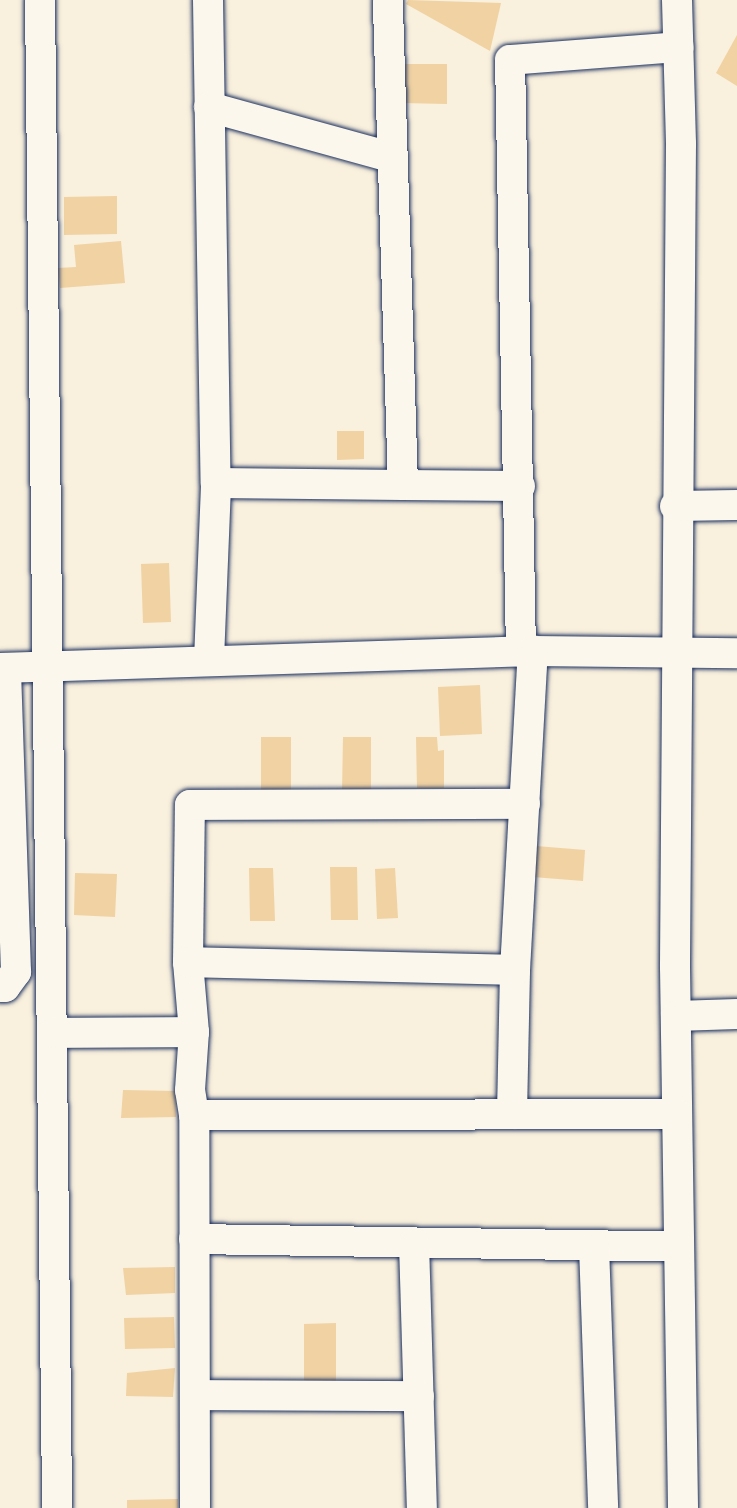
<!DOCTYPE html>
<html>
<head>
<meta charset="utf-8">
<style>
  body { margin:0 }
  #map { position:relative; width:737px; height:1508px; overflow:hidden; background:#f9f0dd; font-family:Sriracha,sans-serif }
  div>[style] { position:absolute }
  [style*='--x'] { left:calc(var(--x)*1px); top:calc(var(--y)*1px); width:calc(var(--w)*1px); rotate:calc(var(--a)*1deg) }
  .building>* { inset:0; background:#f0d2a3 }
  .roads { filter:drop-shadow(0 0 2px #1b2f5e) drop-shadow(0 0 2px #1b2f5e) }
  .minor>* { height:30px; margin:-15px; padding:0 15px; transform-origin:15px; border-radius:15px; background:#fbf7ec }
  span { translate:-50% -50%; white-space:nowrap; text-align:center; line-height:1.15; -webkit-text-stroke:4.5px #fbf7ec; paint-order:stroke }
</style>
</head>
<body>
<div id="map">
  <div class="building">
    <div style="clip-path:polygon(408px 0,501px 3px,490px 51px,406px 4px)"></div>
    <div style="clip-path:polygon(737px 35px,737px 86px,716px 73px)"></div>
    <div style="clip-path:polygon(404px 64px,447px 64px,447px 104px,403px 103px)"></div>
    <div style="clip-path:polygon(117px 196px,117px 234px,64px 235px,64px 197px)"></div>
    <div style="clip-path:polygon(121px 241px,125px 283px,60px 288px,58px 268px,76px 267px,74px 245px)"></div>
    <div style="clip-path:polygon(337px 431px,364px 431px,364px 459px,337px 460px)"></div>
    <div style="clip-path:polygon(169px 563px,171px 622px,143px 623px,141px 564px)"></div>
    <div style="clip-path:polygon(480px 685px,482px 734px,440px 736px,438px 687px)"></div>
    <div style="clip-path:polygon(261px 737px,291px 737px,291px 795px,261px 795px)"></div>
    <div style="clip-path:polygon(343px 737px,371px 737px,371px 793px,342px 793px)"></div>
    <div style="clip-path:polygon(416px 737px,437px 737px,438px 751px,444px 750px,444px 788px,417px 788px)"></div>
    <div style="clip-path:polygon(536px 846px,585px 850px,583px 881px,533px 877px)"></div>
    <div style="clip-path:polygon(330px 867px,357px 867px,358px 920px,331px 920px)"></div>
    <div style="clip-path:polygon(249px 868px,273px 868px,275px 921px,250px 921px)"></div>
    <div style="clip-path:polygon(395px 868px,398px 918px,377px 919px,375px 869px)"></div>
    <div style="clip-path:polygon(75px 873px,117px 874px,115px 917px,74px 915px)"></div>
    <div style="clip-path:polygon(123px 1090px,175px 1091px,176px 1117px,121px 1118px)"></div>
    <div style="clip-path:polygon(175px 1267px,175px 1293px,126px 1295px,123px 1268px)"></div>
    <div style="clip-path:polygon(174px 1317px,175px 1348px,125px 1349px,124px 1318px)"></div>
    <div style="clip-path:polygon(336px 1323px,336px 1381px,304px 1382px,304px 1324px)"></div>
    <div style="clip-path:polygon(175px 1368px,173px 1397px,126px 1396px,127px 1373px)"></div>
    <div style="clip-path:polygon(178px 1499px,178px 1508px,127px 1508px,127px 1500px)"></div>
  </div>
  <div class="roads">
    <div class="minor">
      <div style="--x:40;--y:0;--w:1508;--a:89.35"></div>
      <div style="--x:208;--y:0;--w:483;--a:89.1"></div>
      <div style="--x:677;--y:0;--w:144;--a:88.4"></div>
      <div style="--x:681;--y:144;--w:823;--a:90.42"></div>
      <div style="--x:675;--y:967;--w:541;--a:89.15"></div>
      <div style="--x:209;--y:107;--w:189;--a:15.4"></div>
      <div style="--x:403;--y:485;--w:117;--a:0.5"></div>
      <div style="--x:675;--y:506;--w:62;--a:-0.9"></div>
      <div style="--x:521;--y:652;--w:592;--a:-91.06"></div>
      <div style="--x:510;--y:60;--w:169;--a:-4.4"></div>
      <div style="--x:209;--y:660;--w:177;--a:-87.7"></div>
      <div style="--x:216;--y:483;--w:187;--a:0.6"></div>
      <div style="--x:403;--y:485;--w:485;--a:-91.8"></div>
      <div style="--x:0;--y:668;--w:533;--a:-1.83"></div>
      <div style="--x:533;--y:651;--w:204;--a:0.6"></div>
      <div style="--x:188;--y:962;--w:157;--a:-89.3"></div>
      <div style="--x:190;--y:805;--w:335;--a:-0.2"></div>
      <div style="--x:0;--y:987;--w:5;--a:0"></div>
      <div style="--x:5;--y:987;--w:19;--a:-54"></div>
      <div style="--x:16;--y:972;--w:304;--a:-91.9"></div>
      <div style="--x:676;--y:1016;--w:61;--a:-1.9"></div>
      <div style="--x:54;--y:1033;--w:140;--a:-0.4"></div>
      <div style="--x:512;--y:1114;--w:144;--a:-88.8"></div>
      <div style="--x:194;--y:1115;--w:483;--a:-0.1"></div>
      <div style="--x:194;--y:1239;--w:485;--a:0.9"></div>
      <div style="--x:414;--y:1243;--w:265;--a:88.3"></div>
      <div style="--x:594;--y:1246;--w:262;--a:88"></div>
      <div style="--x:195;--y:1395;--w:224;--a:0.3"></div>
      <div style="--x:195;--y:1508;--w:393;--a:-90.1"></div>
      <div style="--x:194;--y:1115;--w:25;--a:-99"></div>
      <div style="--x:190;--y:1090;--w:58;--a:-86.1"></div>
      <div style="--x:194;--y:1032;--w:70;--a:-94.9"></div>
      <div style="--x:188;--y:962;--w:327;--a:1.4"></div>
      <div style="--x:515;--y:970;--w:320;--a:-86.8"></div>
    </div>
  </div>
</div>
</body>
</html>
